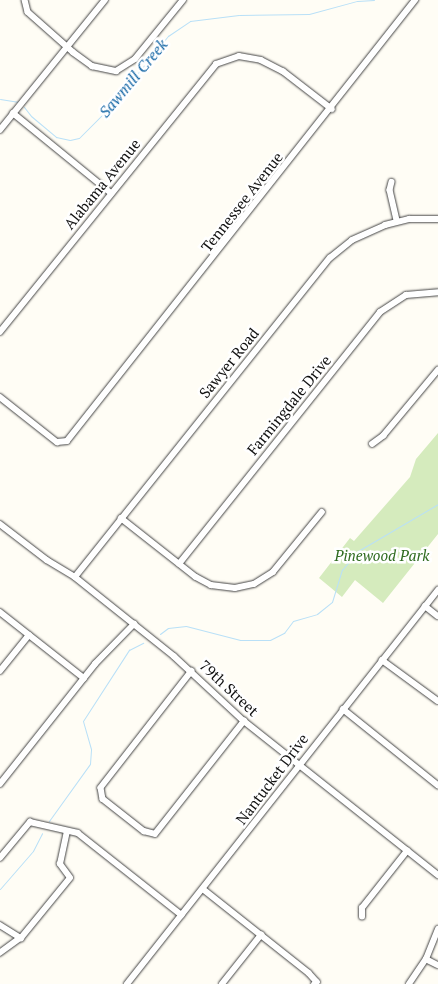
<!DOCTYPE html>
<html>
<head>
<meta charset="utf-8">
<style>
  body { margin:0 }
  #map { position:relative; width:438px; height:984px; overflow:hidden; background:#fffdf5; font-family:"PT Serif",serif }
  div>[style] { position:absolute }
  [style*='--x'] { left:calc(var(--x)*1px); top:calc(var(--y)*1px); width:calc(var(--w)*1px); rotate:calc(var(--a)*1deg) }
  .green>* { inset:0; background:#d5ebbd }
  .stream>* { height:1px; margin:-0.5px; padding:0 0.5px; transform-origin:0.5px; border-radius:0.5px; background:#b9e0f7 }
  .roads { filter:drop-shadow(0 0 1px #444) drop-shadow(0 0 1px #444) }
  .minor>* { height:5.5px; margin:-2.75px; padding:0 2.75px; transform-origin:2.75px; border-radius:2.75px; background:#fff }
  span { translate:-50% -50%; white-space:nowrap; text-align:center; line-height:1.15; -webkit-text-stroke:5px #fff; paint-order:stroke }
  .street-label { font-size:15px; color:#111 }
  .park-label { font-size:15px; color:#2f6b1f; font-style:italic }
  .water-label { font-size:16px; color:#1768a6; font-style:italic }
</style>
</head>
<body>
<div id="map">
  <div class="green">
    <div style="clip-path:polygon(438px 433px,438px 534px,383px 603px,355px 580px,342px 597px,319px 578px,350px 538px,354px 541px,410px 477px,416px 459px)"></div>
  </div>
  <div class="stream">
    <div style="--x:0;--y:99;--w:19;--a:9"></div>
    <div style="--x:24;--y:107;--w:11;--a:52"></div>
    <div style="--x:31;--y:116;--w:33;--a:40"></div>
    <div style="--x:56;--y:137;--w:14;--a:12"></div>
    <div style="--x:70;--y:140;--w:9;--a:-13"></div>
    <div style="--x:79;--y:138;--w:44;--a:-45"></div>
    <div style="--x:110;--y:107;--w:92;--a:-50.8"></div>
    <div style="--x:168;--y:36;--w:27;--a:-34"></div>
    <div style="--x:190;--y:21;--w:49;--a:-7"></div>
    <div style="--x:239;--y:15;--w:70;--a:-0.8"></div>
    <div style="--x:309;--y:14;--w:50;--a:-15.2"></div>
    <div style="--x:357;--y:1;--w:17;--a:-3"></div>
    <div style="--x:160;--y:634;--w:10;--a:-37"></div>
    <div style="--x:168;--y:628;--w:18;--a:-6"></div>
    <div style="--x:186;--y:626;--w:56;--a:14.5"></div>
    <div style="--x:240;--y:640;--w:30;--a:0"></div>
    <div style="--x:270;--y:640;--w:16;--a:-27"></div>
    <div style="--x:284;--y:633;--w:15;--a:-53"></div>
    <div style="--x:293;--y:621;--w:25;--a:-16"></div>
    <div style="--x:317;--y:614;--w:19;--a:-39"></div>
    <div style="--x:332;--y:602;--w:34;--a:-73"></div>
    <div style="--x:342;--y:570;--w:25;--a:-50"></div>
    <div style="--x:358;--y:551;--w:93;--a:-30.4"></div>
    <div style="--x:49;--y:821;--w:70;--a:-54.3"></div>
    <div style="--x:90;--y:764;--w:15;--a:-86"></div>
    <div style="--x:91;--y:749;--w:29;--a:-106"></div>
    <div style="--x:83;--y:721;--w:85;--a:-57.1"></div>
    <div style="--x:129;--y:650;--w:16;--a:-27"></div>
    <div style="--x:0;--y:889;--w:50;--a:-49"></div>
    <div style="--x:33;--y:851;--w:20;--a:-63"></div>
  </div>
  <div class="roads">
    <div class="minor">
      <div style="--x:25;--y:0;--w:12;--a:76"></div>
      <div style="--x:28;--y:12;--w:60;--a:41.6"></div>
      <div style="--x:73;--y:52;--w:24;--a:36"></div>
      <div style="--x:92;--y:66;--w:25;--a:12"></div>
      <div style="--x:116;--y:71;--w:22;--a:-32"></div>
      <div style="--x:135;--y:59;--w:76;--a:-50.9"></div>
      <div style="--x:13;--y:113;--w:127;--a:39.2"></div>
      <div style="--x:0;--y:130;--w:167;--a:-51.1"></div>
      <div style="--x:392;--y:182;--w:8;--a:104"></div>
      <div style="--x:390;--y:190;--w:32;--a:77"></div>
      <div style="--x:0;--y:332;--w:344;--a:-51.1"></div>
      <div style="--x:216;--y:64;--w:24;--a:-19"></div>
      <div style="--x:239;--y:56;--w:22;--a:10"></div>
      <div style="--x:261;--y:60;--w:25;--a:27"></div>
      <div style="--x:283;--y:71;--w:62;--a:37.8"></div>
      <div style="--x:0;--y:397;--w:73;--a:38.3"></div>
      <div style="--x:57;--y:442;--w:10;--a:-6"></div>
      <div style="--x:67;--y:441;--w:562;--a:-51.72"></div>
      <div style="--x:372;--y:444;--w:14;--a:-36"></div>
      <div style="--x:383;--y:436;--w:86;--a:-50.2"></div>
      <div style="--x:121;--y:518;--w:95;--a:38.2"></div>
      <div style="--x:196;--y:577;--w:17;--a:28"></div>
      <div style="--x:211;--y:585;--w:24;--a:7"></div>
      <div style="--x:235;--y:588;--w:19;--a:-12"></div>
      <div style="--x:254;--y:584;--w:22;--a:-32"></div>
      <div style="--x:273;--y:572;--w:77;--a:-50.8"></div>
      <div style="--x:0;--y:524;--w:59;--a:37.5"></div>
      <div style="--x:47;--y:560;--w:33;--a:31"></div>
      <div style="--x:75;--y:577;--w:127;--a:38.6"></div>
      <div style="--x:174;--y:656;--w:96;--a:42.9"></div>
      <div style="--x:244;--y:721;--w:248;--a:38.4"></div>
      <div style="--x:179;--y:564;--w:322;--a:-51.4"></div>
      <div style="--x:380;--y:312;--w:31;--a:-33"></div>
      <div style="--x:406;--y:295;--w:32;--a:-5"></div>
      <div style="--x:75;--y:577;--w:408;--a:-51.4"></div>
      <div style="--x:330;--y:258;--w:28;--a:-39"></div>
      <div style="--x:352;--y:240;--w:36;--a:-24"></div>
      <div style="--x:385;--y:225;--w:25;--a:-14"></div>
      <div style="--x:409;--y:219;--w:29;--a:0"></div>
      <div style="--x:425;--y:606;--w:16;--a:38"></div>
      <div style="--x:0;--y:612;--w:107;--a:38.2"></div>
      <div style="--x:382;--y:660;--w:69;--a:36.2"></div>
      <div style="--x:0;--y:671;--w:46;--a:-51.1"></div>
      <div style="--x:192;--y:671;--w:148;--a:127.9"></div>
      <div style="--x:101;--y:788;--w:11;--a:80"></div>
      <div style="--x:103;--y:799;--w:52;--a:38"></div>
      <div style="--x:144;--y:831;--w:11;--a:15"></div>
      <div style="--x:155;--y:834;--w:144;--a:-51.8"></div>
      <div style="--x:343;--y:709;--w:122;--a:38.7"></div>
      <div style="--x:0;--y:784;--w:153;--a:-51.6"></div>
      <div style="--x:95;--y:664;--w:56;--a:-45.7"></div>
      <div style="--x:0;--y:858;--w:47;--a:-50.2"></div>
      <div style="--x:30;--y:822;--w:49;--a:12.9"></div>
      <div style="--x:78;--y:833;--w:132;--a:38.3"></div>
      <div style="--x:203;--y:889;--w:135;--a:38.4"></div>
      <div style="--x:309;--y:973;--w:12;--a:48"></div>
      <div style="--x:317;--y:982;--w:3;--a:135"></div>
      <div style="--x:362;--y:917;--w:9;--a:-90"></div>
      <div style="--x:362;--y:908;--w:73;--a:-51.7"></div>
      <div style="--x:0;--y:925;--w:25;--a:32"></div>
      <div style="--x:21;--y:938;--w:26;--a:144"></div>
      <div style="--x:21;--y:938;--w:77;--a:-50.8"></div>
      <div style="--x:70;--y:878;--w:17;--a:-126"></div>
      <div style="--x:60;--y:864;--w:33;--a:-78"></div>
      <div style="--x:426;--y:959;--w:13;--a:27"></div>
      <div style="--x:127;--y:984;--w:502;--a:-51.71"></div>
      <div style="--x:222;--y:984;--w:63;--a:-51.5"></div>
      <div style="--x:409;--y:984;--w:30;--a:-56"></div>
      <div style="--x:426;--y:959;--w:32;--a:-68"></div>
    </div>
  </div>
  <div class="street-label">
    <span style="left:102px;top:184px;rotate:-51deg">Alabama Avenue</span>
    <span style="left:242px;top:202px;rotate:-52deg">Tennessee Avenue</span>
    <span style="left:229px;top:363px;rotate:-51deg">Sawyer Road</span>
    <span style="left:289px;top:405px;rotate:-51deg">Farmingdale Drive</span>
    <span style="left:229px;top:688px;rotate:43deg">79th Street</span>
    <span style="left:272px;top:779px;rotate:-53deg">Nantucket Drive</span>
  </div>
  <div class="park-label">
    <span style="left:382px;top:556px">Pinewood Park</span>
  </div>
  <div class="water-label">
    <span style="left:133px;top:78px;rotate:-50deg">Sawmill Creek</span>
  </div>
</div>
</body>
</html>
